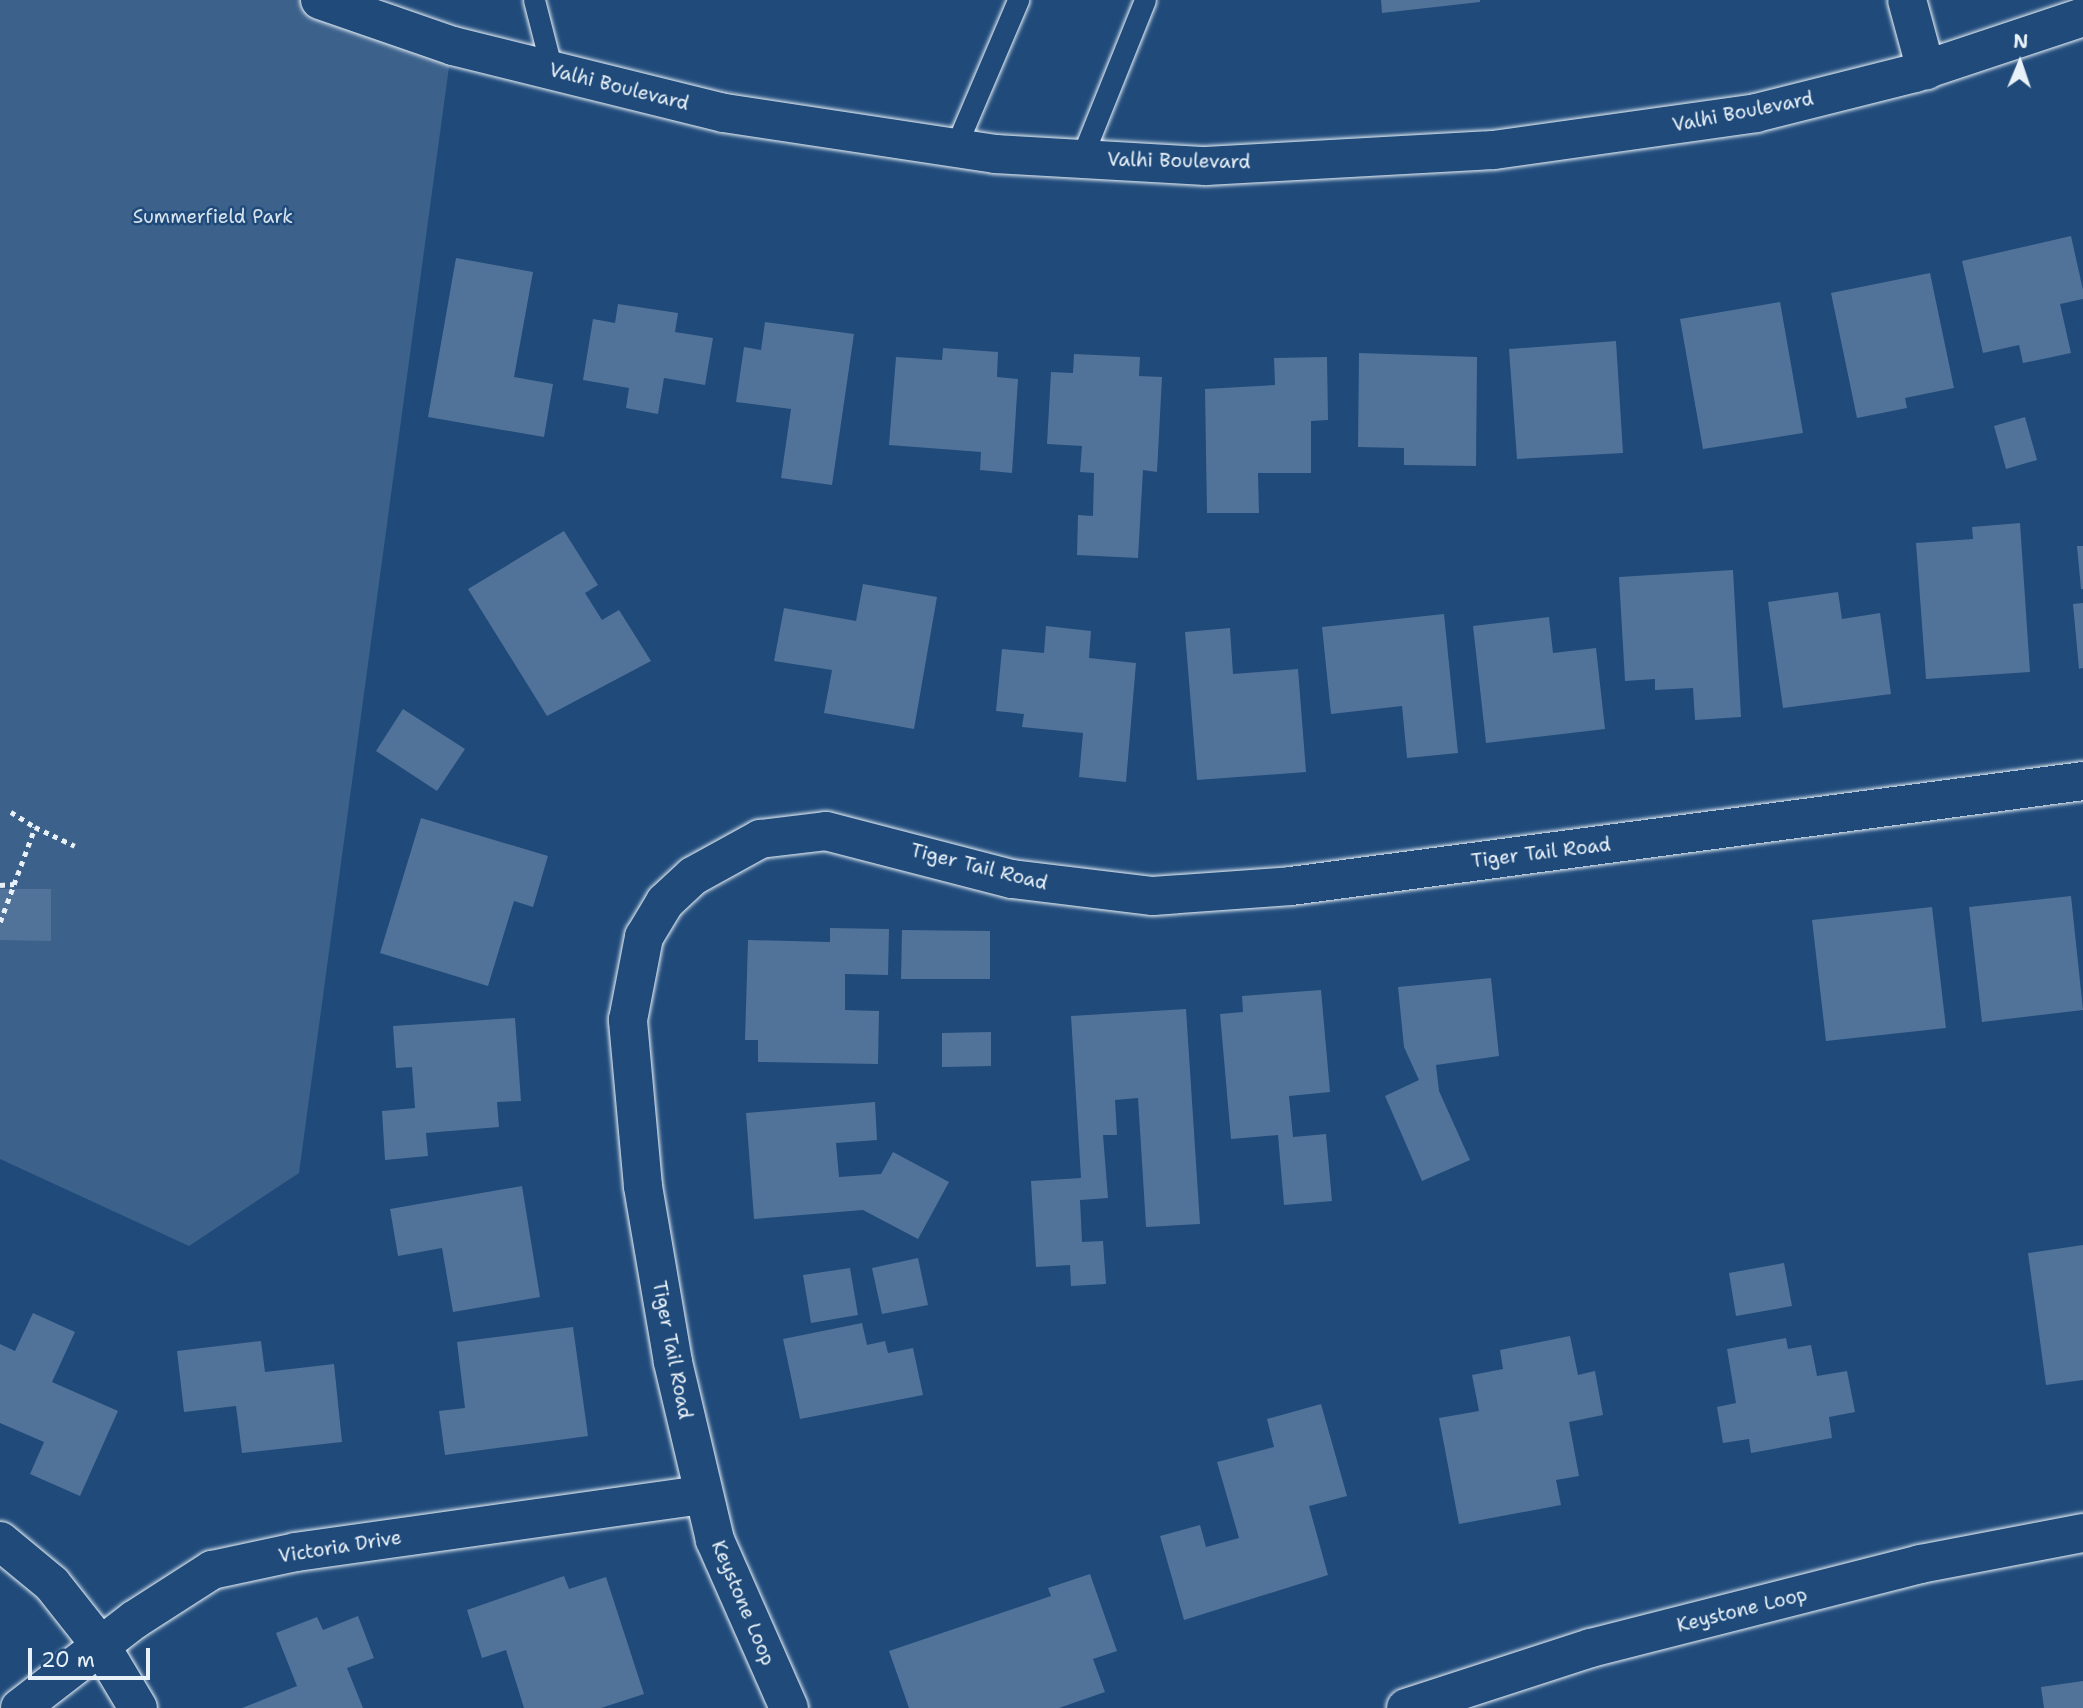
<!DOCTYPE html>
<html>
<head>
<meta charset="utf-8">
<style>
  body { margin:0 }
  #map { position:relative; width:2083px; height:1708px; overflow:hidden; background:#1f4a7a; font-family:"Shantell Sans",sans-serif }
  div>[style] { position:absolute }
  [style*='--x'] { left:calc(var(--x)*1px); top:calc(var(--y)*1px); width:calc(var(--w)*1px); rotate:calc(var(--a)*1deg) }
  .green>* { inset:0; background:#3c628c }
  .building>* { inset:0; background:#517399 }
  .path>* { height:4.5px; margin-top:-2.25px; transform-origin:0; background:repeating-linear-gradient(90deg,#e8f1f8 0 5px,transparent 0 10px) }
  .roads { filter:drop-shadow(0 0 2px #e8f1f8) drop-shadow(0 0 2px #e8f1f8) }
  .lane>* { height:21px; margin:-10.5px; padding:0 10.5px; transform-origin:10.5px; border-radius:10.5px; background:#1f4a7a }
  .street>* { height:38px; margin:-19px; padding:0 19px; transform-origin:19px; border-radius:19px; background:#1f4a7a }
  .secondary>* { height:38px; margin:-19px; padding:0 19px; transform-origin:19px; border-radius:19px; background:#1f4a7a }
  span { translate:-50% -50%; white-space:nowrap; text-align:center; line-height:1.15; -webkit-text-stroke:5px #1f4a7a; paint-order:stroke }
  .street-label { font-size:19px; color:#e8f1f8 }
  .park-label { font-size:19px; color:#d7e3ed }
  .north { position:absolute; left:1985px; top:28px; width:70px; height:70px; -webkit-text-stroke:5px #1f4a7a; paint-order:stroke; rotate:2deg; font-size:19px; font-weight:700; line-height:28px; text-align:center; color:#e8f1f8 }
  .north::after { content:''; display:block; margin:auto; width:24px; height:32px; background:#e8f1f8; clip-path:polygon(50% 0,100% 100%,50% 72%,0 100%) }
  .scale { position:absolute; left:28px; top:1648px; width:122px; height:32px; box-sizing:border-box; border:4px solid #e8f1f8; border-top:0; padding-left:9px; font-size:21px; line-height:24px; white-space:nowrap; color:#e8f1f8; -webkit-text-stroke:5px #1f4a7a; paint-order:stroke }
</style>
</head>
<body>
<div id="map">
  <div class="green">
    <div style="clip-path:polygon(0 0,322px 0,451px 52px,299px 1173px,189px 1246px,0 1159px)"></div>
  </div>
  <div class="building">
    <div style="clip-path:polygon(1381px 0,1480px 0,1480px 2px,1382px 13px)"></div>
    <div style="clip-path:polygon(2071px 236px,2083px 290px,2083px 299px,2060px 304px,2071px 353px,2023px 363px,2019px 345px,1983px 353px,1962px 261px)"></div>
    <div style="clip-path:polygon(456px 258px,533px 272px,514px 377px,553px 384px,544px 437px,428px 417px)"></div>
    <div style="clip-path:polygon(1930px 273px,1954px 388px,1905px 398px,1907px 408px,1857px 418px,1831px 293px)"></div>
    <div style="clip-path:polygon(1780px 302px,1803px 433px,1703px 449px,1680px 319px)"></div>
    <div style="clip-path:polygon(618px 304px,678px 313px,675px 332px,713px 338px,705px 385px,664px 378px,658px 414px,626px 408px,629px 388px,583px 380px,593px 319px,615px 323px)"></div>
    <div style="clip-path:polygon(765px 322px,854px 334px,832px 485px,781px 478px,791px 409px,736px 402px,744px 347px,761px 350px)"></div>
    <div style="clip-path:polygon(1616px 341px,1623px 453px,1517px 459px,1509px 349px)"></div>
    <div style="clip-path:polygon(943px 348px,998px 352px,997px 377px,1018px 379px,1012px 473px,980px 470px,981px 452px,889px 445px,896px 357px,942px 360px)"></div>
    <div style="clip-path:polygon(1359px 353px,1477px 357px,1476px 466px,1404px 465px,1404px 448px,1358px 447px)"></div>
    <div style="clip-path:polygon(1074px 354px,1140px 357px,1139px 376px,1162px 377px,1157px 472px,1143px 470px,1138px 558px,1077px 555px,1078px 515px,1093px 516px,1094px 473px,1080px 472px,1082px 446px,1047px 444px,1051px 372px,1073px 373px)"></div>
    <div style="clip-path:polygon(1327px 357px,1328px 420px,1311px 421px,1311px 473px,1258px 473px,1259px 513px,1207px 513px,1205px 389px,1275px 385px,1274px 358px)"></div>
    <div style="clip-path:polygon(2025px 417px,2037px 460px,2006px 469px,1994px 426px)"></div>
    <div style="clip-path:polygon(2020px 523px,2030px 672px,1926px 679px,1916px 543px,1973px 539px,1972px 527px)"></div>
    <div style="clip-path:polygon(564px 531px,598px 585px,585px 593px,602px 620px,619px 610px,651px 661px,547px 716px,468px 589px)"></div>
    <div style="clip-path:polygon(2077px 546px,2083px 546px,2083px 589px,2081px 589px)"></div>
    <div style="clip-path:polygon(1733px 570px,1741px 717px,1695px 720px,1693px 688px,1655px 690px,1655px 679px,1625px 681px,1619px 577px)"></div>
    <div style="clip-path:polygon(863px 584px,937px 597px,914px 729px,824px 713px,832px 670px,774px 661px,784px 608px,856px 621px)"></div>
    <div style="clip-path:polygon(1838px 592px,1842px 619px,1880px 613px,1891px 694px,1783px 708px,1768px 602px)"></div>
    <div style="clip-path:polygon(2083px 603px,2083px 668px,2079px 669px,2073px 604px)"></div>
    <div style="clip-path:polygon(1444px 614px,1458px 753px,1407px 758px,1402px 706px,1331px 714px,1322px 627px)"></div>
    <div style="clip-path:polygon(1549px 617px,1553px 653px,1596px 648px,1605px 729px,1486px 743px,1473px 626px)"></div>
    <div style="clip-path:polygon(1046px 626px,1091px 631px,1089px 658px,1136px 663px,1126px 782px,1079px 777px,1083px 733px,1022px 727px,1024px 714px,996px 711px,1002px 649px,1044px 653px)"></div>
    <div style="clip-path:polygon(1230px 628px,1233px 674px,1298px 669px,1306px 772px,1197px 780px,1185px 632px)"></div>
    <div style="clip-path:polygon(403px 709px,465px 749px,437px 791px,376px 751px)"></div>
    <div style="clip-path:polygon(421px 818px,548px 856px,533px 907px,514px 901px,488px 986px,380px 953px)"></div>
    <div style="clip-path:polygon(0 889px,51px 889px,51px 941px,0 940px)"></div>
    <div style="clip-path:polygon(2071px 896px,2083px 1010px,1982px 1022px,1969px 907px)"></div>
    <div style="clip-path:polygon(1932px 907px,1946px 1028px,1826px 1041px,1812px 920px)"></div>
    <div style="clip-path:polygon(830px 928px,889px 929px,888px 975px,845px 974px,845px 1010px,879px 1011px,878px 1064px,758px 1062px,758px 1040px,745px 1040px,748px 940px,830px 942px)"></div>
    <div style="clip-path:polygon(902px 930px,990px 931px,990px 979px,901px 979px)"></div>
    <div style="clip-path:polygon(1491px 978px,1499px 1056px,1436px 1065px,1439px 1091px,1470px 1160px,1422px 1181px,1385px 1096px,1419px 1080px,1404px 1047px,1398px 987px)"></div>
    <div style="clip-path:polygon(1321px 990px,1330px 1092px,1289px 1096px,1293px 1137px,1326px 1134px,1332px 1201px,1284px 1205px,1278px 1135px,1231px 1139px,1220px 1014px,1243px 1012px,1242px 996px)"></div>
    <div style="clip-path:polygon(1186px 1009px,1200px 1224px,1146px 1227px,1138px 1098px,1115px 1100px,1117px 1135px,1103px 1135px,1108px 1198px,1080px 1200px,1082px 1242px,1103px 1241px,1106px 1284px,1071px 1286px,1070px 1265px,1036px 1267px,1031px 1181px,1081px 1178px,1071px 1016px)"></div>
    <div style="clip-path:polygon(515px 1018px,521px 1101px,497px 1102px,499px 1127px,426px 1133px,428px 1156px,385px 1160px,382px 1111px,415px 1108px,412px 1067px,396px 1068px,393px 1026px)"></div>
    <div style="clip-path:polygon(991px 1032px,991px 1066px,942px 1067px,942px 1033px)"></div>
    <div style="clip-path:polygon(875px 1102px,877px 1140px,836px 1143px,839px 1177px,881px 1174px,893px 1152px,949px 1182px,918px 1239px,863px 1210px,754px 1219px,746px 1113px)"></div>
    <div style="clip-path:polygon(522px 1186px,540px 1297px,453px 1312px,442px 1248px,398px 1256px,390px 1209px)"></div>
    <div style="clip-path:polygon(2083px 1245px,2083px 1380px,2046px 1385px,2028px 1253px)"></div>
    <div style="clip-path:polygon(918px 1258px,928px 1305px,882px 1314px,872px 1268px)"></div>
    <div style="clip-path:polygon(1784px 1263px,1792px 1306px,1736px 1316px,1729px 1273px)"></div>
    <div style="clip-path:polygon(850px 1268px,858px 1315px,811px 1323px,803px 1275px)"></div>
    <div style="clip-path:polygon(33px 1313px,75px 1332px,52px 1382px,118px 1411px,80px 1496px,30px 1474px,44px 1442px,0 1423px,0 1344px,15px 1351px)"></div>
    <div style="clip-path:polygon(862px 1323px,867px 1345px,885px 1341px,888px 1353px,913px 1348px,923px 1395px,800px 1419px,783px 1339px)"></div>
    <div style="clip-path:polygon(573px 1327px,588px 1436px,445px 1455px,439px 1411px,465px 1408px,457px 1342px)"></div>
    <div style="clip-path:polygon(1570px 1336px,1578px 1375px,1595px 1371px,1603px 1415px,1569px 1422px,1579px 1476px,1556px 1480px,1561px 1505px,1459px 1524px,1439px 1418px,1479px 1411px,1472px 1375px,1503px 1369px,1500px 1350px)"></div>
    <div style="clip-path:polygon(1786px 1338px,1788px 1349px,1811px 1345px,1817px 1376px,1847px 1371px,1855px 1412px,1829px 1417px,1832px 1438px,1751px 1453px,1749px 1439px,1723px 1443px,1717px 1407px,1736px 1403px,1727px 1349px)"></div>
    <div style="clip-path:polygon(261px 1341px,265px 1372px,334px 1364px,342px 1442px,242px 1453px,236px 1406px,184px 1412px,177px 1351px)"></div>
    <div style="clip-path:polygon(1321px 1404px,1347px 1496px,1309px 1506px,1328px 1575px,1184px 1620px,1160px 1536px,1200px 1525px,1206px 1547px,1239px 1538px,1217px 1462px,1274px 1447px,1267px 1419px)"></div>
    <div style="clip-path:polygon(1090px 1574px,1117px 1651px,1093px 1659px,1105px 1692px,1059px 1708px,909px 1708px,889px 1651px,1051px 1596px,1048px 1588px)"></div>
    <div style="clip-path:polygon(564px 1576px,569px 1589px,606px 1577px,644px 1694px,601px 1708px,524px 1708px,506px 1650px,482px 1658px,467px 1610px)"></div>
    <div style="clip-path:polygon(358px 1616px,374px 1658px,347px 1668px,363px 1708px,242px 1708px,297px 1686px,276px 1633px,317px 1617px,323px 1630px)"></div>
    <div style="clip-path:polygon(2083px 1681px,2083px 1708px,2044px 1708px,2041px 1687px)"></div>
  </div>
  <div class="path">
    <div style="--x:11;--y:812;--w:28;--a:32"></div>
    <div style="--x:0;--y:885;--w:14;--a:-4"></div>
    <div style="--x:0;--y:922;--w:101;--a:-69.8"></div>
    <div style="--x:35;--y:827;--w:44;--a:25.4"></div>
  </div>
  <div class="roads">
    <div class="lane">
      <div style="--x:534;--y:0;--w:72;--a:75.6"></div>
      <div style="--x:955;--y:148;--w:161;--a:-66.9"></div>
      <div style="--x:1081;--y:159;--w:171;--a:-68.1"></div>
    </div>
    <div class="street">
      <div style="--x:1907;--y:0;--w:73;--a:74.8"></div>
      <div style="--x:0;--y:1541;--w:67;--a:39.6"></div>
      <div style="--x:52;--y:1584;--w:79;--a:51.7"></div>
      <div style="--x:101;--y:1646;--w:72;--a:59.2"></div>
      <div style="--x:20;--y:1708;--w:144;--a:-37.7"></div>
      <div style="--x:134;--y:1620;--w:93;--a:-32.7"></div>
      <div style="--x:212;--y:1570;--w:86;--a:-12.1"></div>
      <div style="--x:296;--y:1552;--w:411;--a:-8"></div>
      <div style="--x:789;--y:1708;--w:184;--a:-113.8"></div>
      <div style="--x:715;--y:1540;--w:183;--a:-103.3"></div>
      <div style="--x:673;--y:1362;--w:179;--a:-99.7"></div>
      <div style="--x:643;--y:1186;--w:167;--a:-95.2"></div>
      <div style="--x:628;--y:1020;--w:85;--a:-79.1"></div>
      <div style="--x:644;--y:937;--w:41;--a:-59"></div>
      <div style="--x:665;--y:902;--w:38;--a:-43"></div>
      <div style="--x:693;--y:876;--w:77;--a:-28.9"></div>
      <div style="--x:760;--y:839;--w:66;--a:-6.9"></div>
      <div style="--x:826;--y:831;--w:192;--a:14.5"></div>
      <div style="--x:1012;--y:879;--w:142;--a:6.9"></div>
      <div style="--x:1153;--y:896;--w:138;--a:-4.1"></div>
      <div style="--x:1291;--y:886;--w:799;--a:-7.55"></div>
      <div style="--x:1406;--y:1708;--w:194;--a:-18"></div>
      <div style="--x:1591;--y:1648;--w:340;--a:-14.3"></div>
      <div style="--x:1920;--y:1564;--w:166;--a:-10.8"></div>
    </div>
    <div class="secondary">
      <div style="--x:320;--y:0;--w:141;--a:19.1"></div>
      <div style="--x:453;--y:46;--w:279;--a:13.9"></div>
      <div style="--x:724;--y:113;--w:274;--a:8.6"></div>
      <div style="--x:995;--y:154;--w:211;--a:3.3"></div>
      <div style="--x:1206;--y:166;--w:288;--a:-3.2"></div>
      <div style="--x:1494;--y:150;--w:265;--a:-8"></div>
      <div style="--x:1756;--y:113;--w:164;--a:-14.1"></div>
      <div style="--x:1915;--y:73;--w:177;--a:-18.4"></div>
    </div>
  </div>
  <div class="street-label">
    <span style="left:619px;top:87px;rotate:14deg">Valhi Boulevard</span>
    <span style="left:1743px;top:112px;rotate:-11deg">Valhi Boulevard</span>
    <span style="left:1179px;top:161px;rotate:1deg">Valhi Boulevard</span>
    <span style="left:1541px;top:853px;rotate:-7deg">Tiger Tail Road</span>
    <span style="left:979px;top:867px;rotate:14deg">Tiger Tail Road</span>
    <span style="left:672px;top:1350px;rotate:79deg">Tiger Tail Road</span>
    <span style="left:340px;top:1547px;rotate:-9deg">Victoria Drive</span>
    <span style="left:743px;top:1603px;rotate:67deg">Keystone Loop</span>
    <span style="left:1742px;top:1610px;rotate:-14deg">Keystone Loop</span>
  </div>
  <div class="park-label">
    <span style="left:213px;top:217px">Summerfield Park</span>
  </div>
  <div class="north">N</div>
  <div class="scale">20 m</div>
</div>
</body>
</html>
